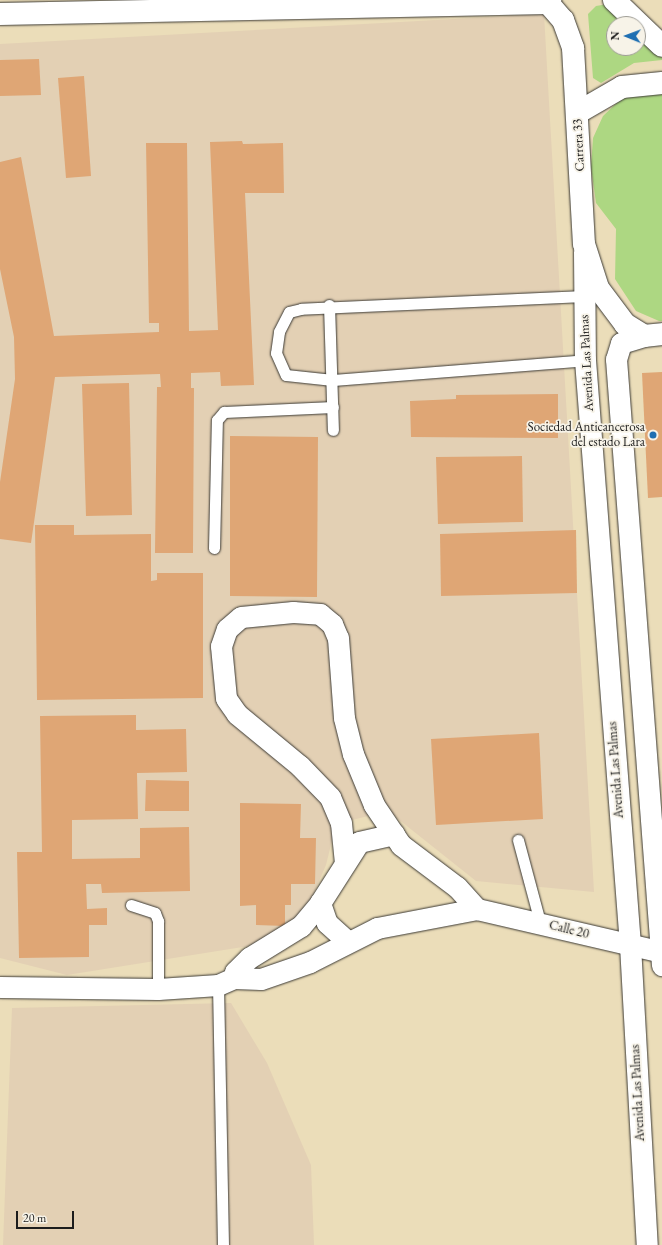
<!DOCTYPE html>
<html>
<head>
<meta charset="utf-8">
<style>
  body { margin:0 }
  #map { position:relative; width:662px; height:1245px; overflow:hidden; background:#ebddb9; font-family:"EB Garamond",serif }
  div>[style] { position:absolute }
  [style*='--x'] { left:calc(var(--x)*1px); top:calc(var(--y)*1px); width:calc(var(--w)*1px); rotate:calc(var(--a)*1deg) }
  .built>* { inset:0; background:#e3d0b4 }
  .green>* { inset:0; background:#add782 }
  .building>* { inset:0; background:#dfa675 }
  .roads { filter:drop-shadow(0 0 1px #3b3934) drop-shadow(0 0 1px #3b3934) }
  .service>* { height:11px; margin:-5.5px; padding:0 5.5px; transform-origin:5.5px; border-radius:5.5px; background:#fff }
  .minor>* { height:21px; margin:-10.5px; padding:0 10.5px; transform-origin:10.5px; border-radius:10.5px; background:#fff }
  .secondary>* { height:22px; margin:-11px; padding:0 11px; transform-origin:11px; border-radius:11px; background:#fff }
  .dots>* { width:11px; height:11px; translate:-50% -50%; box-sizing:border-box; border:2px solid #f7f3e8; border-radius:50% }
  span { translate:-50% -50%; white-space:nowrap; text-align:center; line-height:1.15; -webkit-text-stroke:3.5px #f7f3e8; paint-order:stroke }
  .street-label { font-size:13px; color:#1c1c1c }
  .poi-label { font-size:13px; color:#1c1c1c }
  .right { translate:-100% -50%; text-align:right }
  .north { position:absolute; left:606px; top:16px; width:40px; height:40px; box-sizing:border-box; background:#f7f3e8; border:1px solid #9f9d96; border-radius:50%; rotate:271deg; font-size:11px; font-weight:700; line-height:16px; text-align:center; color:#1c1c1c }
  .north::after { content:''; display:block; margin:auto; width:14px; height:18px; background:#1f6fb2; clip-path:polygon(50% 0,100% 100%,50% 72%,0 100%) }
  .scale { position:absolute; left:16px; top:1211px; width:58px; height:18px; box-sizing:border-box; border:2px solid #1c1c1c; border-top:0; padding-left:5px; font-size:12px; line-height:14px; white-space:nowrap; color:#1c1c1c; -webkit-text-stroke:3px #f7f3e8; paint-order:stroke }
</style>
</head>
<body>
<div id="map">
  <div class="built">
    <div style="clip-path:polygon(544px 14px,594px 892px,476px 881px,388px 811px,336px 824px,326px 865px,310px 902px,287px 928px,249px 946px,67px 975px,0 958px,0 44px)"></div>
    <div style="clip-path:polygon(231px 1003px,267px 1063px,311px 1165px,314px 1245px,3px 1245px,12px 1008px)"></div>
  </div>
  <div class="green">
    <div style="clip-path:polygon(608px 4px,636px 24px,614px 24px,614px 48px,638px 48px,638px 26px,662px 48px,662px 60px,634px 63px,601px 83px,593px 78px,588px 14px,596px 6px)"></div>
    <div style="clip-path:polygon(662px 87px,662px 321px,659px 321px,636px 311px,615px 279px,616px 229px,596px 203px,591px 167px,593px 138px,603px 116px,621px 99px)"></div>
  </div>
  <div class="building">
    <div style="clip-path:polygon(39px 59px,41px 95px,0 96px,0 60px)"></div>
    <div style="clip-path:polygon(84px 76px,91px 176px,66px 178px,58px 78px)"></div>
    <div style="clip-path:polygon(242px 141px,243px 144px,283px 143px,284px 193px,245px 193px,254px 385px,221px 386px,220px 372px,191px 373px,191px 388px,194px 388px,193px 553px,155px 553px,157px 387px,161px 387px,160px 374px,55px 377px,31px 543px,0 539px,0 482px,15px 379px,14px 337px,0 269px,0 162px,21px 157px,54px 336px,159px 332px,159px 323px,149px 323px,146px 143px,187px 143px,189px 331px,218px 330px,210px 142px)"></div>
    <div style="clip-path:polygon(662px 372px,662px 497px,648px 498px,642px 373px)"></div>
    <div style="clip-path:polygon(129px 383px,132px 515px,86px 516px,82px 384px)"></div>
    <div style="clip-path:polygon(558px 394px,558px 438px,411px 437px,410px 401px,456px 399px,456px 395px)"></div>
    <div style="clip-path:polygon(230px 436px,318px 437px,317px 597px,230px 596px)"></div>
    <div style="clip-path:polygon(522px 456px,523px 522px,438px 524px,436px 457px)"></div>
    <div style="clip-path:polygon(35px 525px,74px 525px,74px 535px,151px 534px,151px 581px,157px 580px,157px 573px,203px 573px,203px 698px,37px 700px)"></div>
    <div style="clip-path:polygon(576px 530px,577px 593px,441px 596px,440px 534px)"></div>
    <div style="clip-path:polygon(136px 715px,136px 730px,186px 729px,187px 772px,137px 773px,138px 819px,72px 820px,72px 859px,140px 858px,140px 828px,189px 827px,190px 891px,102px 893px,101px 884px,86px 884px,87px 909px,107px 908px,107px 925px,89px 925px,89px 957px,19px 958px,17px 852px,42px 852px,40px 716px)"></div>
    <div style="clip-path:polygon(539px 733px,543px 819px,436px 825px,431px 739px)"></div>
    <div style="clip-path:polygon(146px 780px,189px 781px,189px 811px,145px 811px)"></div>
    <div style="clip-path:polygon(240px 803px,301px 804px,300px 838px,316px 838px,315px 884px,291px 884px,291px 905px,285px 905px,285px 926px,256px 925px,256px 905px,240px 906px)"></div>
  </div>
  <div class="roads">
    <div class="service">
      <div style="--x:584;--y:296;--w:283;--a:177.4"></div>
      <div style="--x:301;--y:309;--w:12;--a:166"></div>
      <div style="--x:289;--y:312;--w:22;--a:117"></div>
      <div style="--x:279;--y:332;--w:21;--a:98"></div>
      <div style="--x:276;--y:353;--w:24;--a:66"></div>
      <div style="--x:286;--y:375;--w:47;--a:6.1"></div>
      <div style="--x:333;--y:380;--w:253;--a:-4.5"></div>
      <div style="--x:329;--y:305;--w:125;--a:88.2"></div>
      <div style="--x:214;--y:548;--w:128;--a:-88.7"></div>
      <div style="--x:217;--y:420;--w:11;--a:-49"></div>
      <div style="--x:224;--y:412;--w:109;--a:-2.6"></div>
      <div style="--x:518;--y:840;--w:85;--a:75"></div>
      <div style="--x:131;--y:905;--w:25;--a:18"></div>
      <div style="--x:155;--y:913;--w:9;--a:69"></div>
      <div style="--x:158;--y:921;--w:68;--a:90"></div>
      <div style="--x:218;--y:985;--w:260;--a:88.9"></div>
    </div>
    <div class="minor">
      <div style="--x:584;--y:252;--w:108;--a:89.5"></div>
      <div style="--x:585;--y:360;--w:587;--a:85.6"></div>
      <div style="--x:630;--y:945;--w:300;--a:86.8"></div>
      <div style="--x:644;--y:336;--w:24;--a:163"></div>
      <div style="--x:621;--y:343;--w:17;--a:107"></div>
      <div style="--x:616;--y:359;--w:608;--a:85.66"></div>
      <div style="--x:345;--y:863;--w:40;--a:-95.7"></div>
      <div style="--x:341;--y:823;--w:28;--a:-113"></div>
      <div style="--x:330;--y:797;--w:43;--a:-134.1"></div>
      <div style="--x:300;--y:766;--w:82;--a:-140.5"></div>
      <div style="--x:237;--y:714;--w:19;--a:-125"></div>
      <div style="--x:226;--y:698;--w:52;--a:-95.5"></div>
      <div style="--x:221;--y:646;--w:18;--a:-71"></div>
      <div style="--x:227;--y:629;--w:18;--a:-41"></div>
      <div style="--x:241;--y:617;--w:52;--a:-5.5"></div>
      <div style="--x:293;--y:612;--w:27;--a:4"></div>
      <div style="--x:320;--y:614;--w:16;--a:40"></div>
      <div style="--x:332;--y:624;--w:15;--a:67"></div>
      <div style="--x:338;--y:638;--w:80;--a:85.7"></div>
      <div style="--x:344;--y:718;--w:37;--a:76"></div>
      <div style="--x:353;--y:754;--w:55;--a:67.6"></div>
      <div style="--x:374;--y:805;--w:48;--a:56"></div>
      <div style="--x:401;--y:845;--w:70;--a:36.9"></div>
      <div style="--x:457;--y:887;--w:30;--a:48"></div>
      <div style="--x:320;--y:903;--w:21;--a:71"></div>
      <div style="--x:327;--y:923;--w:28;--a:42"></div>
      <div style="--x:234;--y:978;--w:6;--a:-81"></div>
      <div style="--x:235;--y:972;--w:20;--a:-45"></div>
      <div style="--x:249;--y:958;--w:61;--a:-31.6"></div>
      <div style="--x:301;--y:926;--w:30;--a:-50"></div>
      <div style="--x:320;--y:903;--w:72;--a:-57.4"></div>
      <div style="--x:359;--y:842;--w:36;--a:-13"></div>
      <div style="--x:0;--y:987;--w:158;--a:0.7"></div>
      <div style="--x:158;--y:989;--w:60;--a:-3.8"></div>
      <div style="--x:218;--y:985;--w:17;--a:-24"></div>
      <div style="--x:234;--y:978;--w:27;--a:2"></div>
      <div style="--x:261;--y:979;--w:52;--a:-19.1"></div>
      <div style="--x:310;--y:962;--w:75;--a:-26.9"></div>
      <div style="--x:377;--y:928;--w:102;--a:-10.8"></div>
      <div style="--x:477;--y:909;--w:190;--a:13.1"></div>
    </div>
    <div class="secondary">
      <div style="--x:614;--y:0;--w:66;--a:43.8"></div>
      <div style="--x:548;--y:3;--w:23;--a:49"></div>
      <div style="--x:563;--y:20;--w:30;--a:70"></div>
      <div style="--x:573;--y:48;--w:196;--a:86.8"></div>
      <div style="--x:584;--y:244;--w:46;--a:72.3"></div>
      <div style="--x:598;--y:288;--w:45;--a:53.1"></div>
      <div style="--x:625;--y:324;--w:22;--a:32"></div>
      <div style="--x:644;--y:336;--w:18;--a:-6"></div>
      <div style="--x:0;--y:14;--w:548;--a:-1.15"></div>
      <div style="--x:548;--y:3;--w:4;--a:-56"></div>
      <div style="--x:577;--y:113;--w:52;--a:-30"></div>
      <div style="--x:622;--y:87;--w:40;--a:-5.7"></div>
    </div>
  </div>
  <div class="dots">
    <div style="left:653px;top:435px;background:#1f6fb2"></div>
  </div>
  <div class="street-label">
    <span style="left:579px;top:145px;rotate:-93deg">Carrera 33</span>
    <span style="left:587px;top:363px;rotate:-93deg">Avenida Las Palmas</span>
    <span style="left:616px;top:770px;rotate:-94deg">Avenida Las Palmas</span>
    <span style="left:569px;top:930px;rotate:14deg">Calle 20</span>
    <span style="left:638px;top:1093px;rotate:-93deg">Avenida Las Palmas</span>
  </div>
  <div class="poi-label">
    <span class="right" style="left:645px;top:435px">Sociedad Anticancerosa<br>del estado Lara</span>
  </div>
  <div class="north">N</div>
  <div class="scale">20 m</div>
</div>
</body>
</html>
